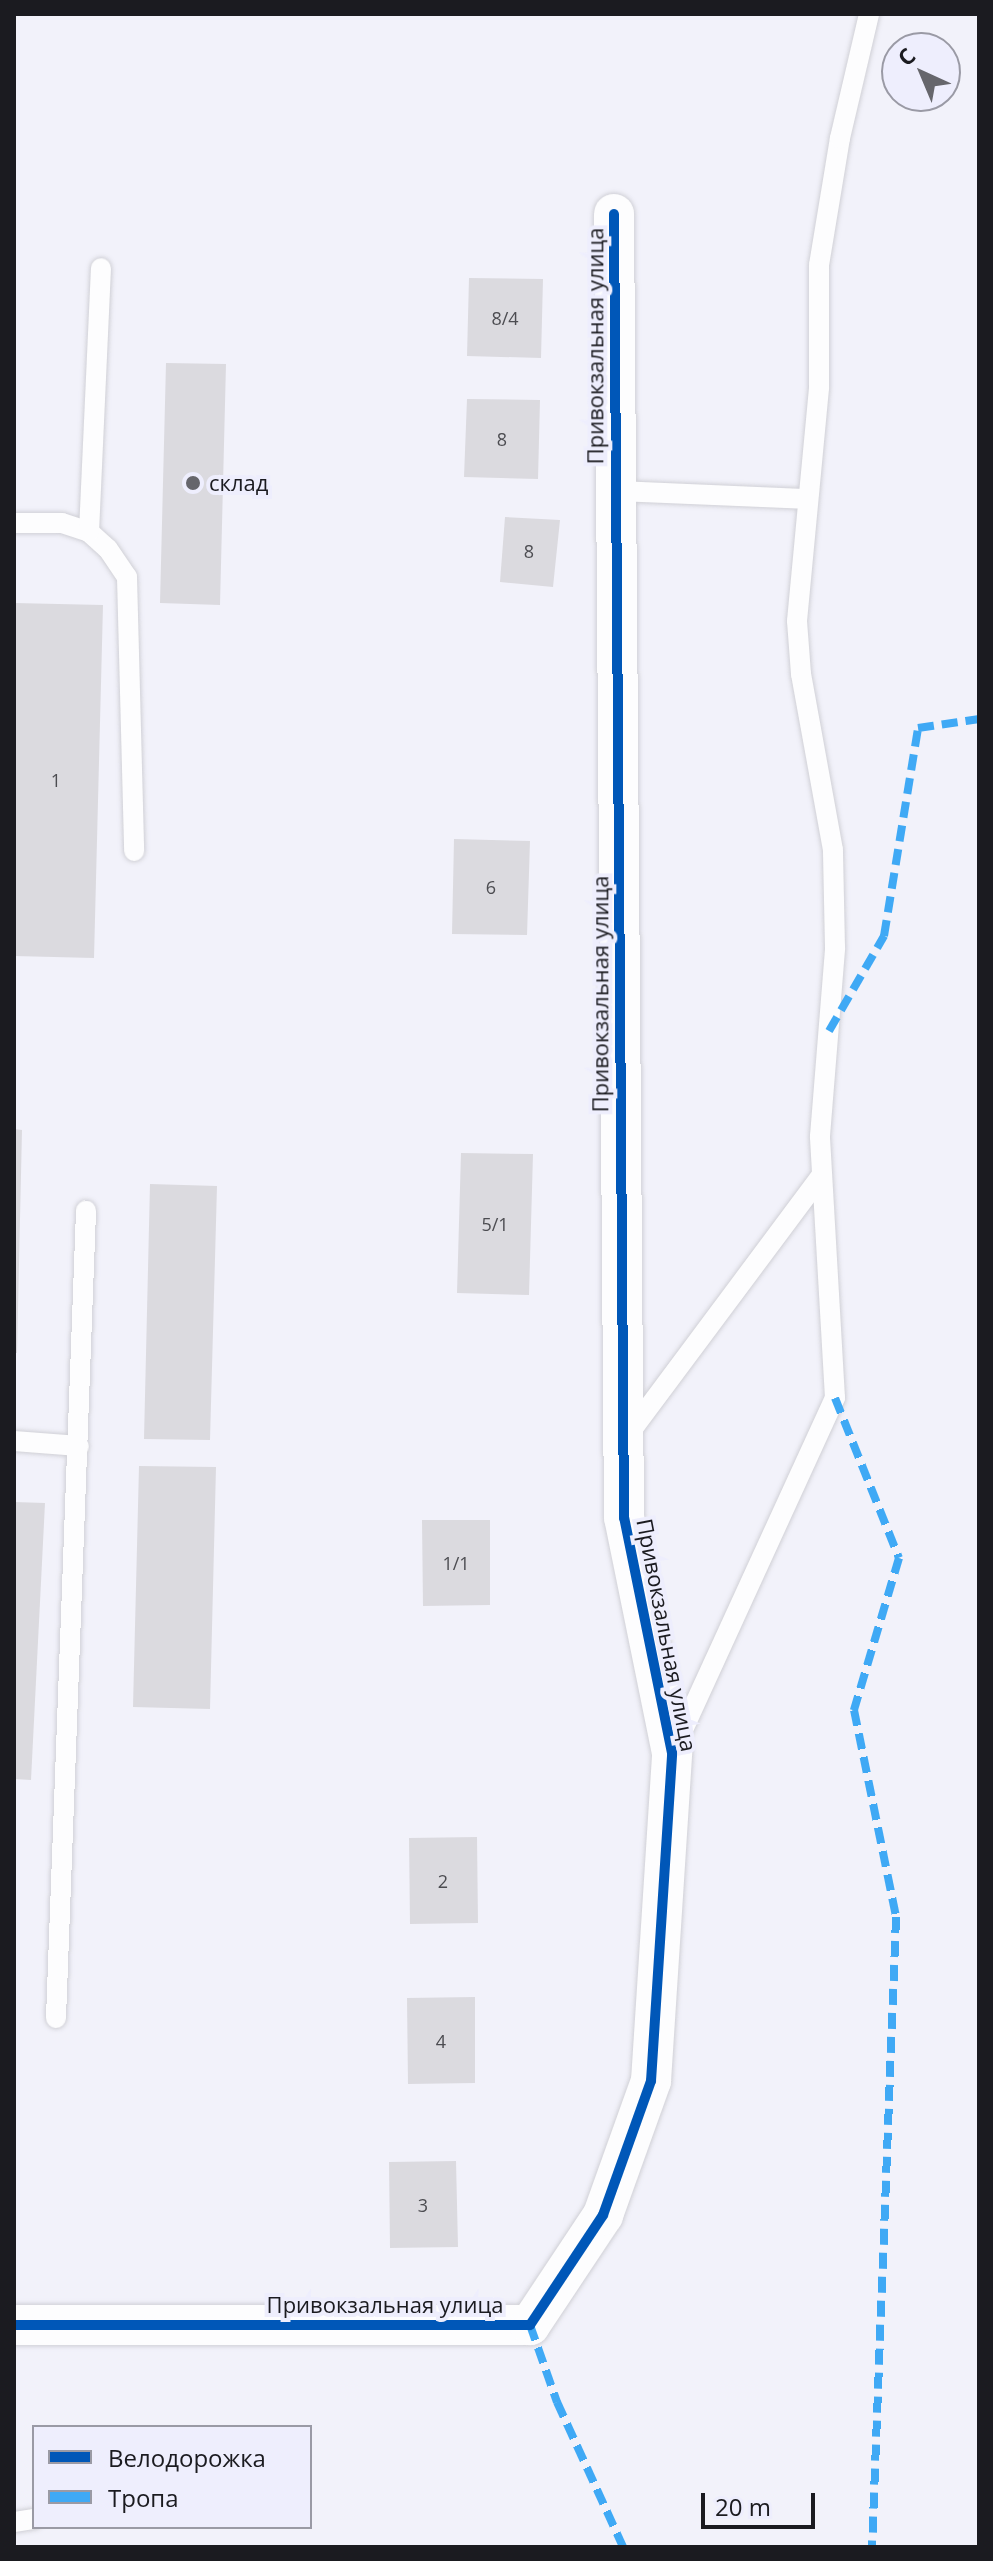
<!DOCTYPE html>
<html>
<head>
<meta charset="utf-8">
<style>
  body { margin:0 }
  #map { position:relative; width:993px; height:2561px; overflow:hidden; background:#f2f2fa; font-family:"Open Sans",sans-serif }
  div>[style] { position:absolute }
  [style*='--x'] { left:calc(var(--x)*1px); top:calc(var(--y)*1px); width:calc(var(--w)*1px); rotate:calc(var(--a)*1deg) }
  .building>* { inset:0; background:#dbdadf }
  .roads { filter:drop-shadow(0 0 2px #d0d0d6) drop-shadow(0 0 2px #d0d0d6) }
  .service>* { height:20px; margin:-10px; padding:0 10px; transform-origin:10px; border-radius:10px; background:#fdfdfe }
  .minor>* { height:40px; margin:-20px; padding:0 20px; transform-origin:20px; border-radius:20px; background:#fdfdfe }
  .quiet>* { height:8px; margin-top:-4px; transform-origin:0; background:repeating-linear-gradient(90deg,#3fa9f5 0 16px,transparent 0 24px) }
  .cycleway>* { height:10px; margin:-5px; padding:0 5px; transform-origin:5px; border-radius:5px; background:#0057b8 }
  .dots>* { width:22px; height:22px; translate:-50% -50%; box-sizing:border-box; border:4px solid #eeeefd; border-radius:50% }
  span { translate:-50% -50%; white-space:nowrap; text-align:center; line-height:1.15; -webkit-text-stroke:8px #eeeefd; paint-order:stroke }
  .number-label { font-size:18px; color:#4c4c51 }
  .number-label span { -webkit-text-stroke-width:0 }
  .street-label { font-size:22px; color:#1b1b20 }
  .poi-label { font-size:22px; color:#1b1b20 }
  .left { translate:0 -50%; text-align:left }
  .frame { position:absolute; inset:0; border:16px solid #1b1b20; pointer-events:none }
  .legend { position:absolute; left:32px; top:2425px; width:280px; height:104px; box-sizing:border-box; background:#eeeefd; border:2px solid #9a9aa5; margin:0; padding:10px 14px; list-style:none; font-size:24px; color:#1b1b20 }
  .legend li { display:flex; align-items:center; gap:16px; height:40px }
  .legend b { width:40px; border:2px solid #9a9aa5 }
  .north { position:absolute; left:881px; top:32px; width:80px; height:80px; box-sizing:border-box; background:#eeeefd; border:2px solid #9a9aa5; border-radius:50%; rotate:316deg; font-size:22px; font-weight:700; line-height:32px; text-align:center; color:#1b1b20 }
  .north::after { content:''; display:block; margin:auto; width:28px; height:36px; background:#66666c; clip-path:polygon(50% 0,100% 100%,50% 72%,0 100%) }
  .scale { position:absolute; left:701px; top:2493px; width:114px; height:36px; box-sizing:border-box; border:4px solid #1b1b20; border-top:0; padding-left:10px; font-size:24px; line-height:28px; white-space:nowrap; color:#1b1b20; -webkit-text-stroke:6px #eeeefd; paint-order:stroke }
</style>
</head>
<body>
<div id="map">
  <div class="building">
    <div style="clip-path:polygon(469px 278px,543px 279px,541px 358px,467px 356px)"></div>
    <div style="clip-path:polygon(166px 363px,226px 364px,220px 605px,160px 603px)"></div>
    <div style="clip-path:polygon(467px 399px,540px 400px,538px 479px,464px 477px)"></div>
    <div style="clip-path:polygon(505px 517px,560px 520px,553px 587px,500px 582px)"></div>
    <div style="clip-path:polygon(14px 603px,103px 605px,94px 958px,14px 956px)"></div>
    <div style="clip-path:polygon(454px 839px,530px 841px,527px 935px,452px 934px)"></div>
    <div style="clip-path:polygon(14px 1129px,22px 1130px,17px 1353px,14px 1353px)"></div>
    <div style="clip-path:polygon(461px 1153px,533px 1154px,529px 1295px,457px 1293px)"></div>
    <div style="clip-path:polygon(150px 1184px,217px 1186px,210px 1440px,144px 1439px)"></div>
    <div style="clip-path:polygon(139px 1466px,216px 1467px,210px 1709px,133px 1707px)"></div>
    <div style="clip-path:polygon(14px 1502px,45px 1503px,31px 1780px,14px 1779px)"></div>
    <div style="clip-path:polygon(422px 1520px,490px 1520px,490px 1605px,423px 1606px)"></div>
    <div style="clip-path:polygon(477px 1837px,478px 1923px,410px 1924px,409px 1838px)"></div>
    <div style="clip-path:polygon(475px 1997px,475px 2083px,408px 2084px,407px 1998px)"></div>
    <div style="clip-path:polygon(456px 2161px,458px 2247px,390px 2248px,389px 2162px)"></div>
  </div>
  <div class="roads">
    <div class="service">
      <div style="--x:616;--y:491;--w:190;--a:2.4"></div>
      <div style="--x:14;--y:523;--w:48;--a:0"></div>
      <div style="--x:62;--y:523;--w:28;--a:18"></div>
      <div style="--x:89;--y:532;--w:25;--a:42"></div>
      <div style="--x:108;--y:549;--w:34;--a:56"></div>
      <div style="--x:127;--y:577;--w:274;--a:88.5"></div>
      <div style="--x:89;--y:532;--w:264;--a:-87.4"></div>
      <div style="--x:628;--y:1435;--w:323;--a:-53.3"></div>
      <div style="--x:14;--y:1441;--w:65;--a:4.4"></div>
      <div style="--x:676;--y:1745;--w:382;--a:-65.4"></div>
      <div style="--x:835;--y:1398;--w:262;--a:-93.3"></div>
      <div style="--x:820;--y:1136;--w:189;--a:-85.4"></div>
      <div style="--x:835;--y:948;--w:98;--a:-91.2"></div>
      <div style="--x:833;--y:850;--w:179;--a:-100.3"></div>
      <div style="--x:801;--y:674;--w:53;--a:-94.3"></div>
      <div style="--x:797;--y:621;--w:235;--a:-84.6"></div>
      <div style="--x:819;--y:387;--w:122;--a:-90"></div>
      <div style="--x:819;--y:265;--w:129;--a:-80.6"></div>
      <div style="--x:840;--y:138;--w:127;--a:-76.8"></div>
      <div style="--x:56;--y:2018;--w:808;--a:-87.87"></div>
      <div style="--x:14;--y:2522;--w:20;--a:-9"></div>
    </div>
    <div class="minor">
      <div style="--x:14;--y:2325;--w:516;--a:0"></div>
      <div style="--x:530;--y:2325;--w:132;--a:-56.4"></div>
      <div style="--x:603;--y:2215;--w:142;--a:-70.3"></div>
      <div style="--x:651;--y:2081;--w:329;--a:-86.3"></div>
      <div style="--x:672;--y:1753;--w:240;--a:-101.5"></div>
      <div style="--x:624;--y:1518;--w:1304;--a:-90.44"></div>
    </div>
  </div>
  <div class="quiet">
    <div style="--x:829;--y:1031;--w:110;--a:-59.9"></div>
    <div style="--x:884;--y:936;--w:211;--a:-80.7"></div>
    <div style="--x:918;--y:728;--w:62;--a:-8.4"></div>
    <div style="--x:835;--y:1398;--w:172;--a:68.2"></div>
    <div style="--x:899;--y:1558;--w:159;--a:106.5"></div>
    <div style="--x:854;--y:1710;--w:211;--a:78.5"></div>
    <div style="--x:896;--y:1917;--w:630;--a:92.18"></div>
    <div style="--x:530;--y:2325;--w:82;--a:70.7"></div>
    <div style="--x:557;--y:2402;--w:159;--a:65.5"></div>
  </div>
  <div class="cycleway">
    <div style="--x:14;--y:2325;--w:516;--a:0"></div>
    <div style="--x:530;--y:2325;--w:132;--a:-56.4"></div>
    <div style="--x:603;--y:2215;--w:142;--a:-70.3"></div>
    <div style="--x:651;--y:2081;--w:329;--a:-86.3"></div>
    <div style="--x:672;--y:1753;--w:240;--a:-101.5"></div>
    <div style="--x:624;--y:1518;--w:1304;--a:-90.44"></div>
  </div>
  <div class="dots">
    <div style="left:193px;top:483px;background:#66666c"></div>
  </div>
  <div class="number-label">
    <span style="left:505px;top:318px">8/4</span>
    <span style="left:502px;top:439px">8</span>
    <span style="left:529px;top:551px">8</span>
    <span style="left:56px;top:780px">1</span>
    <span style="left:491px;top:887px">6</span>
    <span style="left:495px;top:1224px">5/1</span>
    <span style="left:456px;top:1563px">1/1</span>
    <span style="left:443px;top:1881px">2</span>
    <span style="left:441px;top:2041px">4</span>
    <span style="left:423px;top:2205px">3</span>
  </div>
  <div class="street-label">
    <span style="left:595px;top:346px;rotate:-90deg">Привокзальная улица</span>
    <span style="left:600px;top:994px;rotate:-90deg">Привокзальная улица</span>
    <span style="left:667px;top:1635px;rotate:79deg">Привокзальная улица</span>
    <span style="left:385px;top:2305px">Привокзальная улица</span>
  </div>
  <div class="poi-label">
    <span class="left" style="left:209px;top:483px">склад</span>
  </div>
  <div class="frame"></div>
  <ul class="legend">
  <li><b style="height:10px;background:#0057b8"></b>Велодорожка</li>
  <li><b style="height:10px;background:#3fa9f5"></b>Тропа</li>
  </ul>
  <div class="north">С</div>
  <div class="scale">20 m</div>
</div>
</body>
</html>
